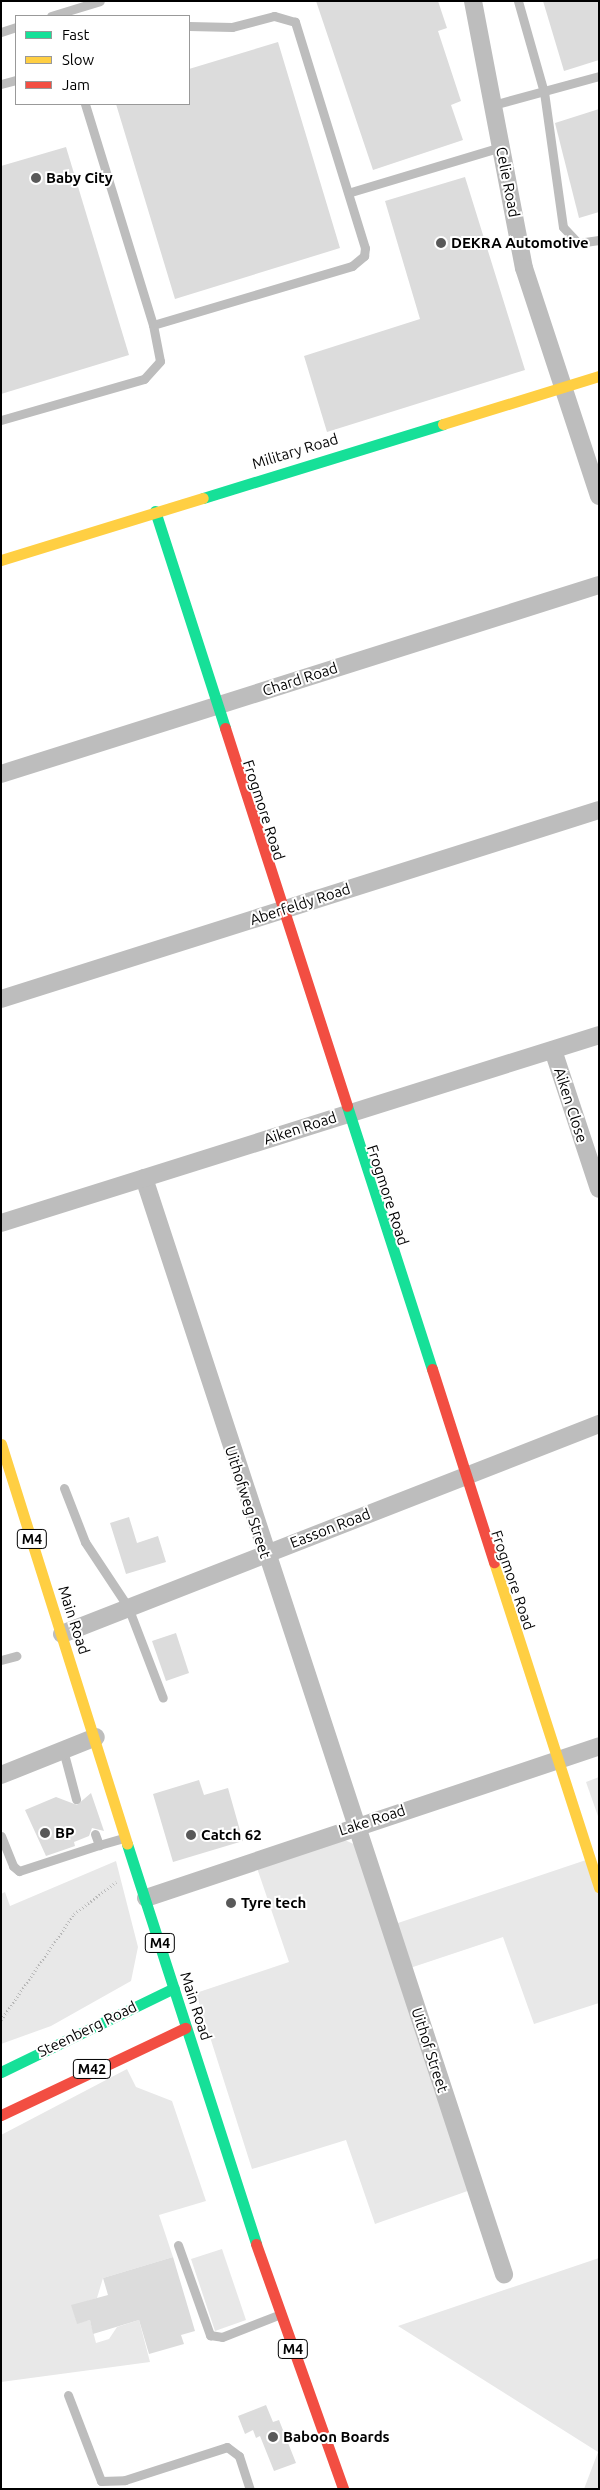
<!DOCTYPE html>
<html>
<head>
<meta charset="utf-8">
<style>
  body { margin:0 }
  #map { position:relative; width:600px; height:2490px; overflow:hidden; background:#fff; font-family:Ubuntu,sans-serif }
  div>[style] { position:absolute }
  [style*='--x'] { left:calc(var(--x)*1px); top:calc(var(--y)*1px); width:calc(var(--w)*1px); rotate:calc(var(--a)*1deg) }
  .green>* { inset:0; background:#e8e8e8 }
  .building>* { inset:0; background:#dcdcdc }
  .path>* { height:3px; margin-top:-1.5px; transform-origin:0; background:repeating-linear-gradient(90deg,#b8b8b8 0 1px,transparent 0 3.5px) }
  .lane>* { height:9px; margin:-4.5px; padding:0 4.5px; transform-origin:4.5px; border-radius:4.5px; background:#bdbdbd }
  .street>* { height:18px; margin:-9px; padding:0 9px; transform-origin:9px; border-radius:9px; background:#bdbdbd }
  .fast>* { height:11px; margin:-5.5px; padding:0 5.5px; transform-origin:5.5px; border-radius:5.5px; background:#16e098 }
  .slow>* { height:11px; margin:-5.5px; padding:0 5.5px; transform-origin:5.5px; border-radius:5.5px; background:#ffcf43 }
  .jam>* { height:11px; margin:-5.5px; padding:0 5.5px; transform-origin:5.5px; border-radius:5.5px; background:#f24e42 }
  .dots>* { width:14px; height:14px; translate:-50% -50%; box-sizing:border-box; border:2px solid #fff; border-radius:50% }
  span { translate:-50% -50%; white-space:nowrap; text-align:center; line-height:1.15; -webkit-text-stroke:4px #fff; paint-order:stroke }
  .shield-label span { padding:1px 4px; background:#fff; border:1px solid; border-radius:4px; -webkit-text-stroke-width:0 }
  .shield-label { font-size:14px; color:#000; font-weight:700 }
  .poi-label { font-size:15px; color:#000; font-weight:700 }
  .left { translate:0 -50%; text-align:left }
  .street-label { font-size:15px; color:#000 }
  .frame { position:absolute; inset:0; border:2px solid #000; pointer-events:none }
  .legend { position:absolute; left:15px; top:15px; width:175px; height:90px; box-sizing:border-box; background:#fff; border:1px solid #999; margin:0; padding:6px 9px; list-style:none; font-size:15px; color:#000 }
  .legend li { display:flex; align-items:center; gap:10px; height:25px }
  .legend b { width:25px; border:1px solid #999 }
</style>
</head>
<body>
<div id="map">
  <div class="green">
    <div style="clip-path:polygon(599px 1777px,599px 1819px,586px 1782px)"></div>
    <div style="clip-path:polygon(340px 1838px,356px 1845px,389px 1926px,589px 1859px,599px 1888px,599px 2003px,534px 2024px,503px 1937px,404px 1970px,476px 2188px,375px 2224px,346px 2140px,252px 2169px,196px 1993px,289px 1962px,257px 1868px)"></div>
    <div style="clip-path:polygon(116px 1861px,138px 1947px,131px 1981px,51px 2026px,1px 2044px,1px 1894px,5px 1892px,10px 1906px)"></div>
    <div style="clip-path:polygon(127px 2069px,136px 2087px,172px 2101px,206px 2201px,159px 2215px,173px 2257px,103px 2278px,97px 2298px,72px 2306px,77px 2323px,90px 2320px,96px 2343px,109px 2339px,117px 2327px,139px 2320px,150px 2362px,1px 2382px,1px 2135px)"></div>
    <div style="clip-path:polygon(222px 2249px,246px 2320px,215px 2331px,191px 2259px)"></div>
    <div style="clip-path:polygon(599px 2258px,599px 2489px,584px 2489px,598px 2452px,398px 2326px)"></div>
  </div>
  <div class="building">
    <div style="clip-path:polygon(316px 1px,438px 1px,447px 28px,438px 31px,461px 101px,451px 105px,463px 140px,373px 170px)"></div>
    <div style="clip-path:polygon(543px 1px,599px 1px,599px 60px,564px 71px)"></div>
    <div style="clip-path:polygon(278px 42px,340px 248px,175px 299px,116px 104px,189px 104px,189px 69px)"></div>
    <div style="clip-path:polygon(599px 109px,599px 212px,579px 218px,555px 123px)"></div>
    <div style="clip-path:polygon(66px 147px,129px 355px,1px 394px,1px 166px)"></div>
    <div style="clip-path:polygon(465px 177px,525px 370px,327px 432px,304px 356px,420px 319px,385px 201px)"></div>
    <div style="clip-path:polygon(129px 1517px,137px 1543px,158px 1536px,166px 1562px,126px 1574px,110px 1523px)"></div>
    <div style="clip-path:polygon(176px 1633px,189px 1673px,166px 1681px,152px 1641px)"></div>
    <div style="clip-path:polygon(199px 1780px,204px 1795px,228px 1788px,243px 1841px,173px 1862px,153px 1794px)"></div>
    <div style="clip-path:polygon(91px 1793px,104px 1831px,92px 1828px,89px 1836px,74px 1842px,75px 1846px,46px 1856px,25px 1810px,56px 1797px,77px 1805px)"></div>
    <div style="clip-path:polygon(173px 2257px,195px 2331px,181px 2335px,184px 2344px,149px 2354px,139px 2320px,93px 2334px,90px 2320px,77px 2324px,71px 2305px,108px 2295px,103px 2278px)"></div>
    <div style="clip-path:polygon(266px 2405px,273px 2422px,279px 2420px,296px 2463px,274px 2471px,260px 2436px,256px 2438px,253px 2430px,245px 2434px,238px 2416px)"></div>
  </div>
  <div class="path">
    <div style="--x:1;--y:2020;--w:129;--a:-55.4"></div>
    <div style="--x:74;--y:1914;--w:53;--a:-37.3"></div>
  </div>
  <div class="lane">
    <div style="--x:518;--y:1;--w:95;--a:74.1"></div>
    <div style="--x:544;--y:92;--w:136;--a:82"></div>
    <div style="--x:563;--y:227;--w:22;--a:47"></div>
    <div style="--x:578;--y:243;--w:21;--a:-8"></div>
    <div style="--x:51;--y:16;--w:51;--a:-17"></div>
    <div style="--x:1;--y:32;--w:16;--a:-18"></div>
    <div style="--x:1;--y:84;--w:16;--a:-15"></div>
    <div style="--x:493;--y:105;--w:110;--a:-15.3"></div>
    <div style="--x:351;--y:192;--w:157;--a:-16.7"></div>
    <div style="--x:153;--y:325;--w:208;--a:-16.5"></div>
    <div style="--x:352;--y:266;--w:16;--a:-40"></div>
    <div style="--x:364;--y:256;--w:8;--a:-83"></div>
    <div style="--x:365;--y:248;--w:237;--a:-107.2"></div>
    <div style="--x:295;--y:22;--w:22;--a:-164"></div>
    <div style="--x:274;--y:16;--w:43;--a:165.3"></div>
    <div style="--x:232;--y:27;--w:43;--a:-178.7"></div>
    <div style="--x:1;--y:420;--w:149;--a:-16"></div>
    <div style="--x:144;--y:379;--w:24;--a:-48"></div>
    <div style="--x:160;--y:361;--w:37;--a:-101"></div>
    <div style="--x:153;--y:325;--w:231;--a:-107.1"></div>
    <div style="--x:64;--y:1488;--w:58;--a:68.7"></div>
    <div style="--x:85;--y:1542;--w:78;--a:56.5"></div>
    <div style="--x:128;--y:1607;--w:97;--a:69"></div>
    <div style="--x:1;--y:1660;--w:16;--a:-15"></div>
    <div style="--x:63;--y:1750;--w:51;--a:75.1"></div>
    <div style="--x:95;--y:1834;--w:12;--a:70"></div>
    <div style="--x:99;--y:1845;--w:25;--a:-16"></div>
    <div style="--x:1;--y:1836;--w:32;--a:68"></div>
    <div style="--x:13;--y:1866;--w:8;--a:40"></div>
    <div style="--x:19;--y:1871;--w:84;--a:-18"></div>
    <div style="--x:178;--y:2245;--w:96;--a:70.4"></div>
    <div style="--x:210;--y:2335;--w:12;--a:9"></div>
    <div style="--x:222;--y:2337;--w:60;--a:-21.4"></div>
    <div style="--x:68;--y:2395;--w:92;--a:69"></div>
    <div style="--x:101;--y:2481;--w:24;--a:-2"></div>
    <div style="--x:125;--y:2480;--w:107;--a:-17.9"></div>
    <div style="--x:227;--y:2447;--w:15;--a:37"></div>
    <div style="--x:239;--y:2456;--w:35;--a:72"></div>
  </div>
  <div class="street">
    <div style="--x:473;--y:1;--w:272;--a:79.2"></div>
    <div style="--x:524;--y:268;--w:240;--a:71.8"></div>
    <div style="--x:1;--y:774;--w:627;--a:-17.54"></div>
    <div style="--x:1;--y:999;--w:627;--a:-17.54"></div>
    <div style="--x:553;--y:1050;--w:146;--a:71.7"></div>
    <div style="--x:144;--y:1178;--w:1154;--a:71.82"></div>
    <div style="--x:1;--y:1223;--w:627;--a:-17.45"></div>
    <div style="--x:62;--y:1634;--w:577;--a:-21.36"></div>
    <div style="--x:1;--y:1775;--w:102;--a:-21.8"></div>
    <div style="--x:146;--y:1898;--w:478;--a:-18.5"></div>
  </div>
  <div class="fast">
    <div style="--x:203;--y:498;--w:251;--a:-17.1"></div>
    <div style="--x:155;--y:511;--w:228;--a:72.1"></div>
    <div style="--x:347;--y:1106;--w:276;--a:72.1"></div>
    <div style="--x:127;--y:1844;--w:420;--a:72.1"></div>
    <div style="--x:1;--y:2072;--w:192;--a:-25.9"></div>
  </div>
  <div class="slow">
    <div style="--x:443;--y:424;--w:163;--a:-17.1"></div>
    <div style="--x:1;--y:560;--w:211;--a:-17.1"></div>
    <div style="--x:1;--y:1444;--w:419;--a:72.5"></div>
    <div style="--x:494;--y:1562;--w:342;--a:72.1"></div>
  </div>
  <div class="jam">
    <div style="--x:225;--y:728;--w:397;--a:72.1"></div>
    <div style="--x:432;--y:1369;--w:203;--a:72.2"></div>
    <div style="--x:1;--y:2115;--w:204;--a:-25.3"></div>
    <div style="--x:256;--y:2244;--w:260;--a:70.4"></div>
  </div>
  <div class="dots">
    <div style="left:36px;top:178px;background:#595959"></div>
    <div style="left:441px;top:243px;background:#595959"></div>
    <div style="left:45px;top:1833px;background:#595959"></div>
    <div style="left:191px;top:1835px;background:#595959"></div>
    <div style="left:231px;top:1903px;background:#595959"></div>
    <div style="left:273px;top:2437px;background:#595959"></div>
  </div>
  <div class="shield-label">
    <span style="left:32px;top:1539px">M4</span>
    <span style="left:160px;top:1943px">M4</span>
    <span style="left:92px;top:2069px">M42</span>
    <span style="left:293px;top:2349px">M4</span>
  </div>
  <div class="poi-label">
    <span class="left" style="left:46px;top:178px">Baby City</span>
    <span class="left" style="left:451px;top:243px">DEKRA Automotive</span>
    <span class="left" style="left:55px;top:1833px">BP</span>
    <span class="left" style="left:201px;top:1835px">Catch 62</span>
    <span class="left" style="left:241px;top:1903px">Tyre tech</span>
    <span class="left" style="left:283px;top:2437px">Baboon Boards</span>
  </div>
  <div class="street-label">
    <span style="left:508px;top:182px;rotate:79deg">Celie Road</span>
    <span style="left:295px;top:451px;rotate:-17deg">Military Road</span>
    <span style="left:300px;top:679px;rotate:-18deg">Chard Road</span>
    <span style="left:264px;top:810px;rotate:72deg">Frogmore Road</span>
    <span style="left:300px;top:904px;rotate:-18deg">Aberfeldy Road</span>
    <span style="left:571px;top:1105px;rotate:72deg">Aiken Close</span>
    <span style="left:300px;top:1128px;rotate:-18deg">Aiken Road</span>
    <span style="left:388px;top:1195px;rotate:72deg">Frogmore Road</span>
    <span style="left:248px;top:1502px;rotate:72deg">Uithofweg Street</span>
    <span style="left:330px;top:1528px;rotate:-21deg">Easson Road</span>
    <span style="left:513px;top:1580px;rotate:71deg">Frogmore Road</span>
    <span style="left:74px;top:1620px;rotate:72deg">Main Road</span>
    <span style="left:372px;top:1820px;rotate:-18deg">Lake Road</span>
    <span style="left:196px;top:2006px;rotate:72deg">Main Road</span>
    <span style="left:87px;top:2029px;rotate:-26deg">Steenberg Road</span>
    <span style="left:430px;top:2050px;rotate:72deg">Uithof Street</span>
  </div>
  <div class="frame"></div>
  <ul class="legend">
  <li><b style="height:6px;background:#16e098"></b>Fast</li>
  <li><b style="height:6px;background:#ffcf43"></b>Slow</li>
  <li><b style="height:6px;background:#f24e42"></b>Jam</li>
  </ul>
</div>
</body>
</html>
